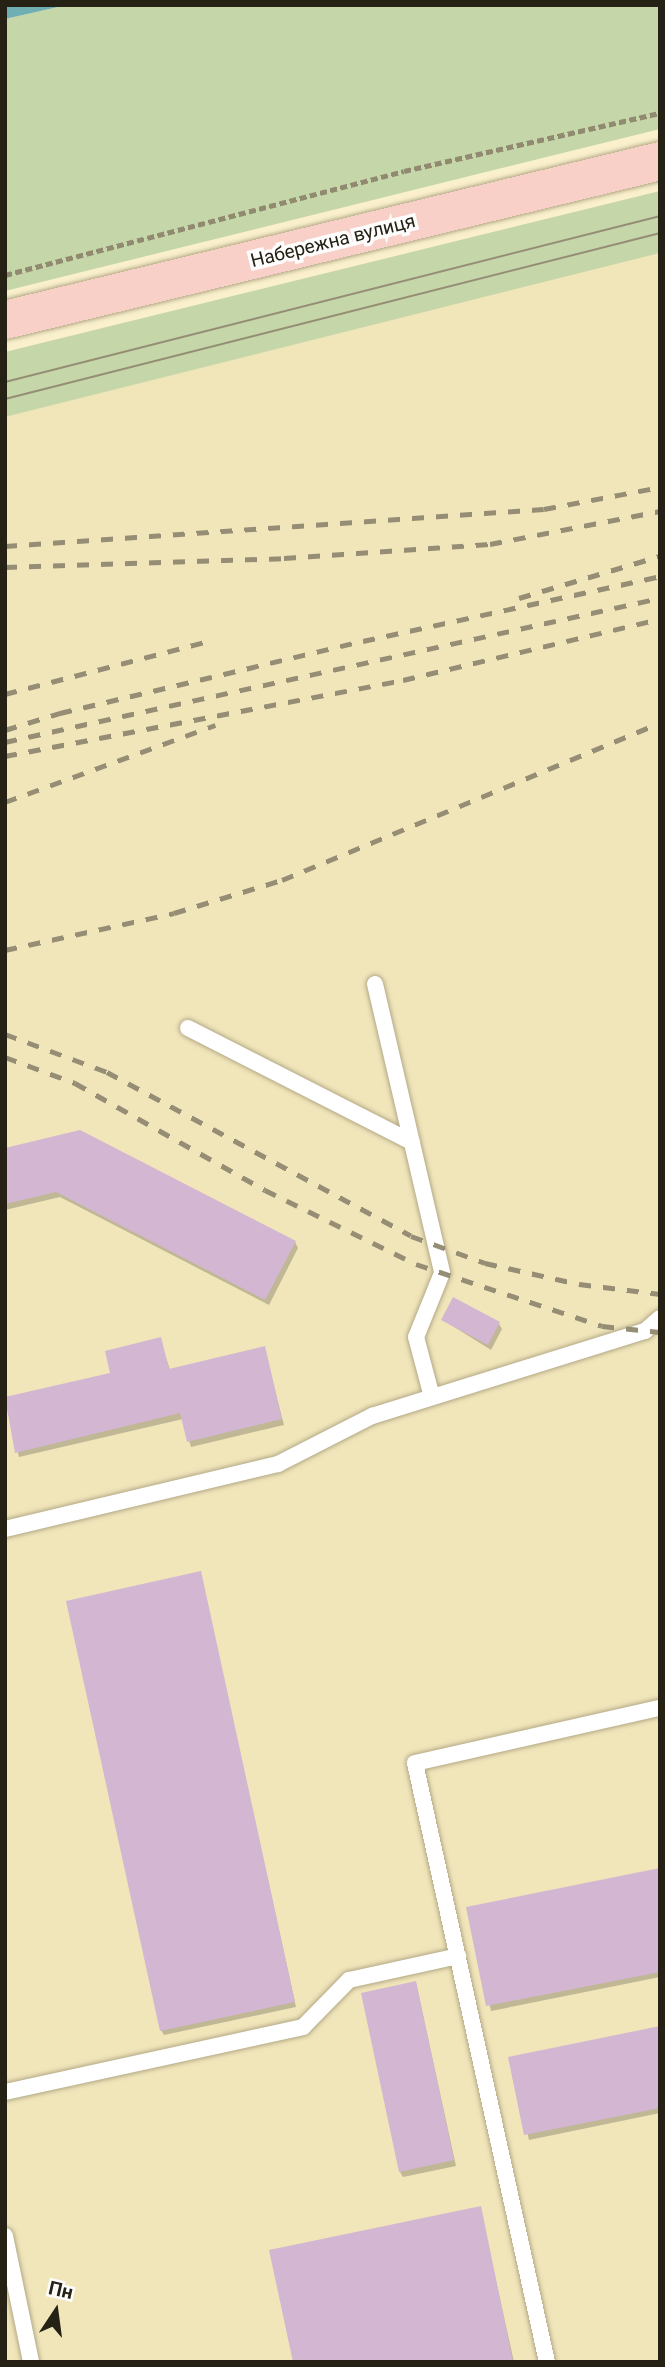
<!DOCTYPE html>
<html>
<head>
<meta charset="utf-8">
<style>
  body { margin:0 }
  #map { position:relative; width:665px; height:2367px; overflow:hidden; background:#faf0cc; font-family:Roboto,sans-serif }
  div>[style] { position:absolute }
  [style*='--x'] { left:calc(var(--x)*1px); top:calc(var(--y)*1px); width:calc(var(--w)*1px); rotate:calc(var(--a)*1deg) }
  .built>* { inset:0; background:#f1e5ba }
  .green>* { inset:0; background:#c5d6a9 }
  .water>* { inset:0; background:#6faeb2 }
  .shadow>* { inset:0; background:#0003 }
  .building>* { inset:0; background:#d3b6d1 }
  .path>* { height:4.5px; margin-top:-2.25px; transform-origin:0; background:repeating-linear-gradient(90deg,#918a71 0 7px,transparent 0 10.5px) }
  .roads { filter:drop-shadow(0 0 2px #b2a986) drop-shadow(0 0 2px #b2a986) }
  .service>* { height:16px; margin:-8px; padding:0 8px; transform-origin:8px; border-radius:8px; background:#fff }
  .trunk>* { height:38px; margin:-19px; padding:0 19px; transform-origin:19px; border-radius:19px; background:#f8d0c8 }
  .tram>* { height:2px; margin:-1px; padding:0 1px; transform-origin:1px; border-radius:1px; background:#958e75 }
  .rail>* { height:5px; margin-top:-2.5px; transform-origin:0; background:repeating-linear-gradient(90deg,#958e75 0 12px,transparent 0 24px) }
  span { translate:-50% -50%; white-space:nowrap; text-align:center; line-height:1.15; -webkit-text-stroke:7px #fdfdfd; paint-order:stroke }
  .street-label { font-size:19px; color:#252114 }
  .frame { position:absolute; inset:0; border:7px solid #252114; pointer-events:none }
  .north { position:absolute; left:21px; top:2276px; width:70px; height:70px; -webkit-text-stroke:5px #fdfdfd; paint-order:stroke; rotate:13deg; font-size:19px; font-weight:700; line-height:28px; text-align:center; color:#252114 }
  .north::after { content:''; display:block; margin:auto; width:24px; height:32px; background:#252114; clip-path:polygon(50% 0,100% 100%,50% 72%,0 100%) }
</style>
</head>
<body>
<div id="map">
  <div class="built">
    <div style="clip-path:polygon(660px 253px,660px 2362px,5px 2362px,5px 417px)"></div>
  </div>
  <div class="green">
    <div style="clip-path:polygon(67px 5px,660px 5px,660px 129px,5px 291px,5px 19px)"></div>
    <div style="clip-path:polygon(660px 191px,660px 253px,5px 417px,5px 352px)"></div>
  </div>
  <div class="water">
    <div style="clip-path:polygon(5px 5px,67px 5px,5px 19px)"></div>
  </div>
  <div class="shadow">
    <div style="clip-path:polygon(5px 1149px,295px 1242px,298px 1248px,269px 1305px,60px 1197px,5px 1210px)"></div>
    <div style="clip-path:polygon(443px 1320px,499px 1324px,502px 1329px,491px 1350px)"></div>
    <div style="clip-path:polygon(160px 1339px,170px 1370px,264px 1348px,284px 1425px,191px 1447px,183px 1419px,19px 1457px,5px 1399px,112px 1374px)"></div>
    <div style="clip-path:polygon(200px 1573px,296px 2007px,164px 2035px,161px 2030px)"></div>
    <div style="clip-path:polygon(660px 1870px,660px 1977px,491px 2011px,468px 1909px)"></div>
    <div style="clip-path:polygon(416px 1983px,456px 2166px,403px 2177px,400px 2172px)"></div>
    <div style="clip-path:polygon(660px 2028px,660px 2113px,529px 2140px,510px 2058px)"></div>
    <div style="clip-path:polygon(480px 2208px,514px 2362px,294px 2362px)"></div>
  </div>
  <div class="building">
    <div style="clip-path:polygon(80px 1130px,296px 1241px,265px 1300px,56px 1192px,5px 1204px,5px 1148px)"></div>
    <div style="clip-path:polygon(453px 1297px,500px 1322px,488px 1345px,441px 1320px)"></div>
    <div style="clip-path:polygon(161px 1337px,169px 1369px,265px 1346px,282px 1419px,187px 1442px,180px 1413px,15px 1453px,5px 1397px,110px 1373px,105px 1351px)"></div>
    <div style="clip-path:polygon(201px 1571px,295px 2002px,160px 2031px,66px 1601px)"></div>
    <div style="clip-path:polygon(660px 1868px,660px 1972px,486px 2006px,466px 1907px)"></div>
    <div style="clip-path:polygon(416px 1981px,454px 2160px,399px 2172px,361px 1993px)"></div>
    <div style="clip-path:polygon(660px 2026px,660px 2108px,524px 2135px,508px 2057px)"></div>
    <div style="clip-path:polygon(481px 2206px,513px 2362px,293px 2362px,269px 2250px)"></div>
  </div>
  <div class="path">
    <div style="--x:5;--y:275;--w:412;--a:-14.6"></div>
    <div style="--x:404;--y:171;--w:262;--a:-12.8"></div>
  </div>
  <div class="roads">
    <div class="service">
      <div style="--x:375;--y:984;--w:297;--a:76.9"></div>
      <div style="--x:442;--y:1273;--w:69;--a:112.1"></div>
      <div style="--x:416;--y:1337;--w:62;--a:75.1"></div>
      <div style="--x:188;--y:1028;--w:251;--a:27"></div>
      <div style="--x:5;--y:1529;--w:281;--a:-13.4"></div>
      <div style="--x:278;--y:1464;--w:106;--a:-27.1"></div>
      <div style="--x:372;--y:1416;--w:286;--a:-17.3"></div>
      <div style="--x:645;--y:1331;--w:20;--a:-41"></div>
      <div style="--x:5;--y:2092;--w:305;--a:-12.3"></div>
      <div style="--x:303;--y:2027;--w:66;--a:-45.6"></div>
      <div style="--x:349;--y:1980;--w:112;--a:-12.4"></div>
      <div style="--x:5;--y:2236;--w:129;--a:78.3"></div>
      <div style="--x:547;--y:2362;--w:613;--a:-102.43"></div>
      <div style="--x:415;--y:1763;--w:251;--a:-12.7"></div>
    </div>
    <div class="trunk">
      <div style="--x:5;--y:320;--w:674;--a:-13.64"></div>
    </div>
  </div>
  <div class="tram">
    <div style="--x:5;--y:382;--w:676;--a:-14.22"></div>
    <div style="--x:5;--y:399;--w:676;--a:-14.22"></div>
  </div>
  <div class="rail">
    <div style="--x:5;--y:546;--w:540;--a:-3.93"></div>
    <div style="--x:544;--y:509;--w:118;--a:-10.7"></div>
    <div style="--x:5;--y:567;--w:279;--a:-1.8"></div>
    <div style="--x:284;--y:558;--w:206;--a:-3.9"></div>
    <div style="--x:490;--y:544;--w:172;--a:-11"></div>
    <div style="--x:519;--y:598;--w:147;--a:-16.6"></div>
    <div style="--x:5;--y:694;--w:210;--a:-14.6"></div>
    <div style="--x:5;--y:730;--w:58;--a:-17.2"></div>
    <div style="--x:60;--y:713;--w:311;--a:-13.4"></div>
    <div style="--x:363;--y:641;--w:304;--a:-12.3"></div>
    <div style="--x:5;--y:742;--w:671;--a:-12.4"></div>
    <div style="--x:5;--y:756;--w:405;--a:-10.8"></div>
    <div style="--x:403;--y:680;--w:264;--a:-13.4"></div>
    <div style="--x:5;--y:802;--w:224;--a:-20.1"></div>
    <div style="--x:5;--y:950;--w:173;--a:-12.3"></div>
    <div style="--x:174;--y:913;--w:113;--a:-17"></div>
    <div style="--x:282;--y:880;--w:409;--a:-22.6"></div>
    <div style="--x:5;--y:1034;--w:109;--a:20.4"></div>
    <div style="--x:107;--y:1072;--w:345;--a:28.3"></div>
    <div style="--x:411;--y:1236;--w:79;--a:20"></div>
    <div style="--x:485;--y:1263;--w:96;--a:12.6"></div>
    <div style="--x:579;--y:1284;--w:82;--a:7"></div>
    <div style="--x:5;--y:1057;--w:75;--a:20.4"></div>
    <div style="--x:75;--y:1083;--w:218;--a:29.4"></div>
    <div style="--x:265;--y:1190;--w:168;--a:26.1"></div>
    <div style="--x:416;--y:1264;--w:196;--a:18.4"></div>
    <div style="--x:602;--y:1326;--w:58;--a:5.9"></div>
  </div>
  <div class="street-label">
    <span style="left:333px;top:241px;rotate:-14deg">Набережна вулиця</span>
  </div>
  <div class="frame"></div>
  <div class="north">Пн</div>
</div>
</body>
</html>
